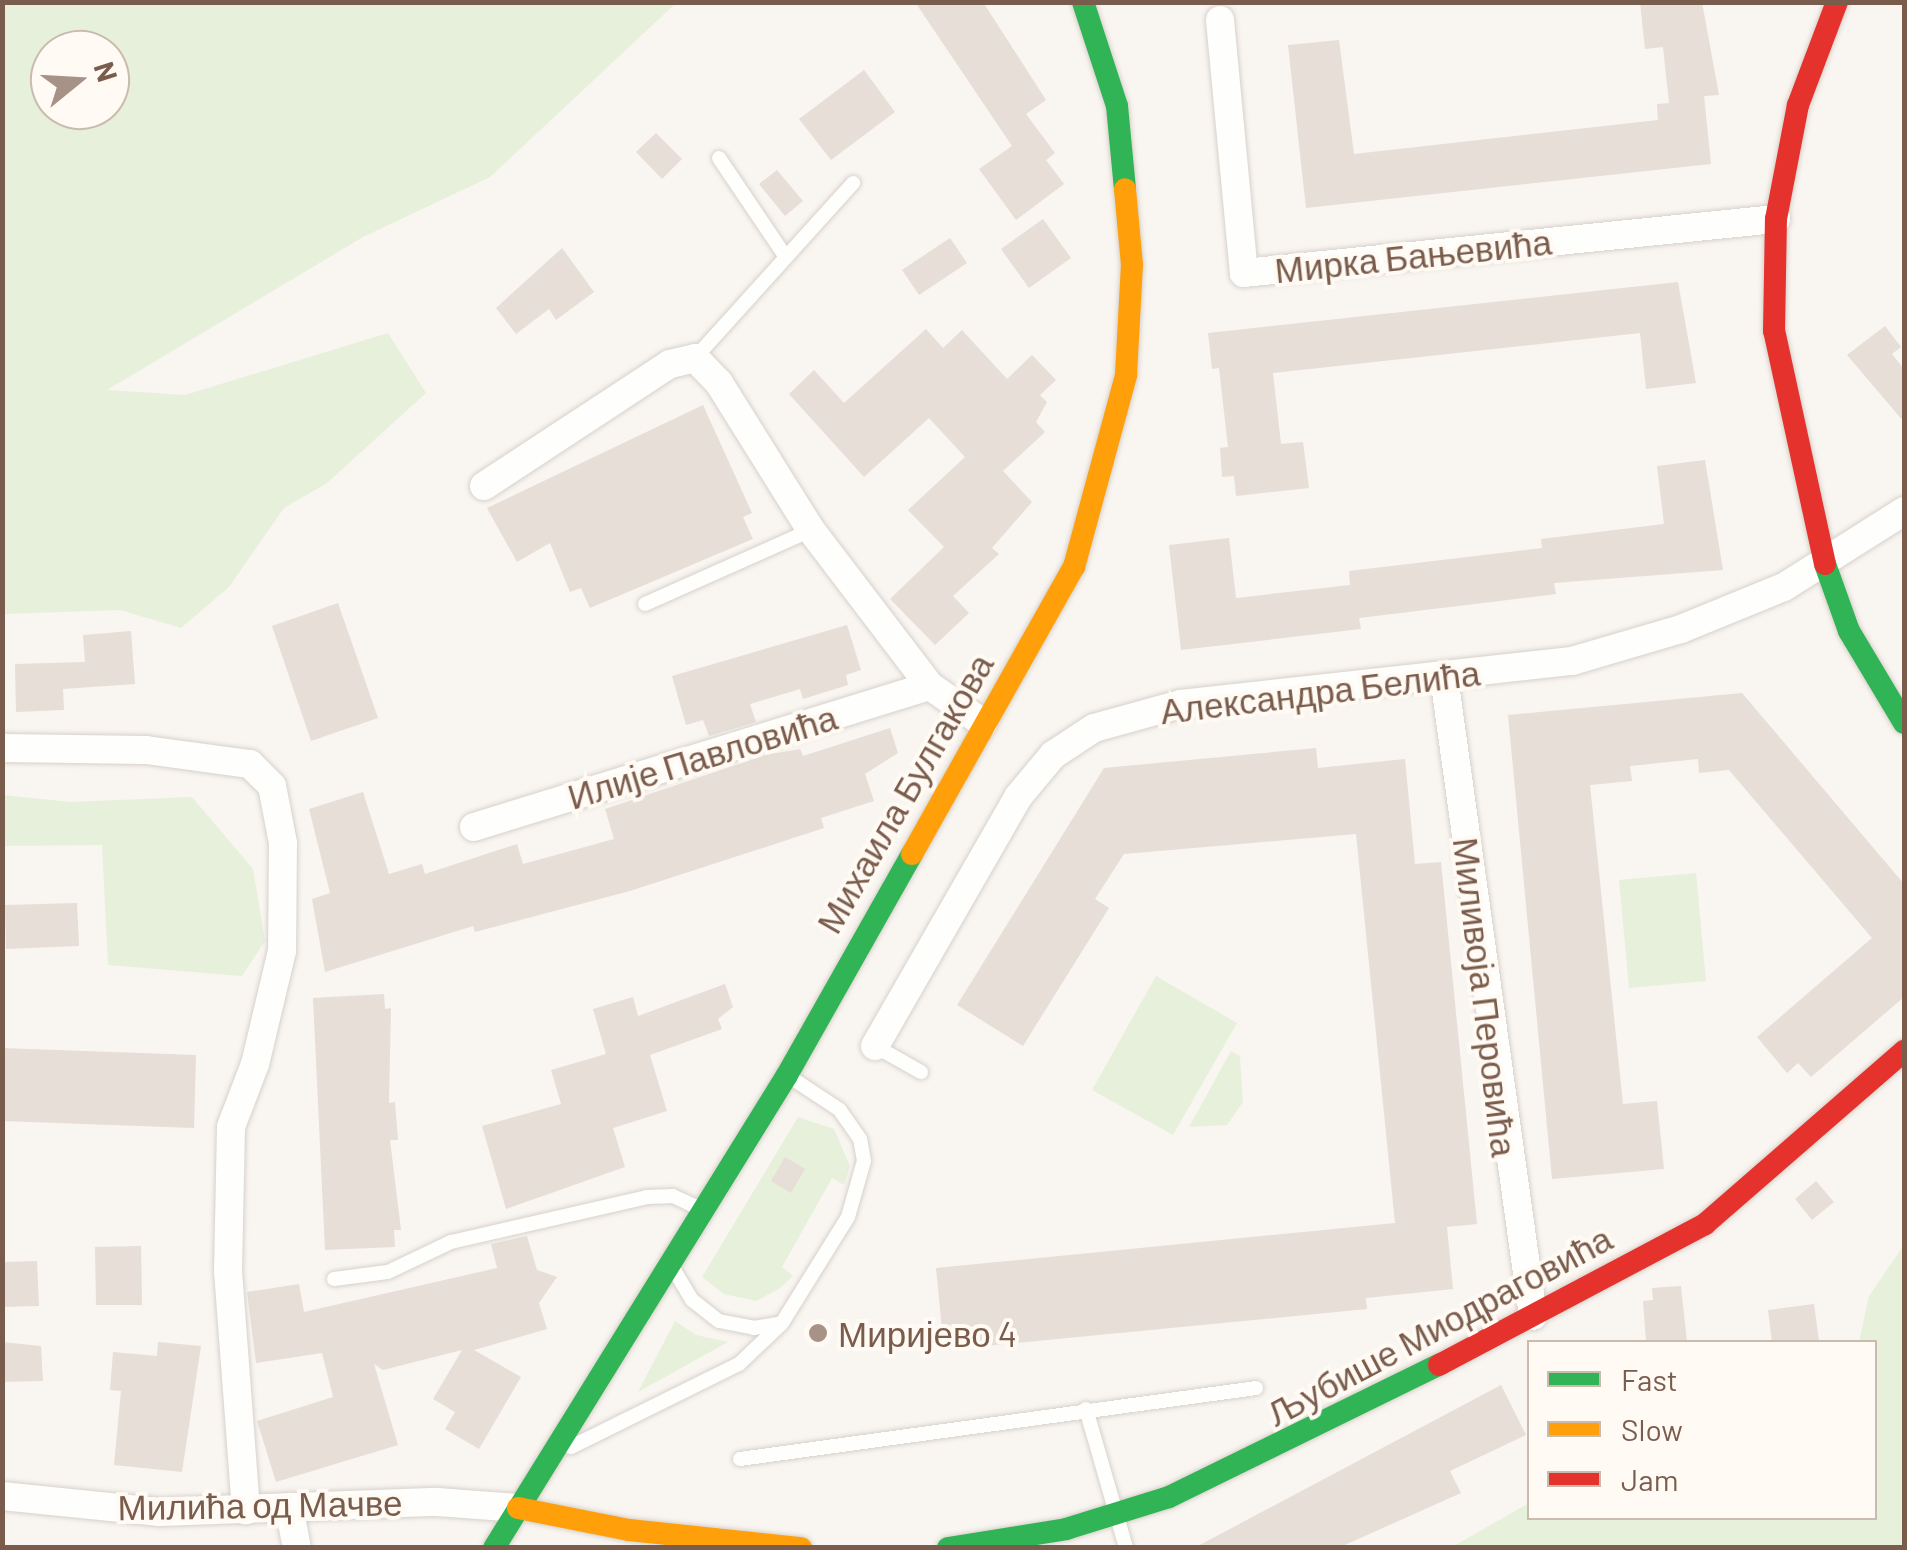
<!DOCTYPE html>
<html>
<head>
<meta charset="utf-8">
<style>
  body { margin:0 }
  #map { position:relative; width:1907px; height:1550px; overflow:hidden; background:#f9f5f0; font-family:Barlow,sans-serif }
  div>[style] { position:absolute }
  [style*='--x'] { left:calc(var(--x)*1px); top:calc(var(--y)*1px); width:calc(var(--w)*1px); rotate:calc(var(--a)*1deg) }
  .green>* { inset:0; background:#e7f0db }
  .building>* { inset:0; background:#e6ded7 }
  .roads { filter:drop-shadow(0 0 2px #d7d1cb) drop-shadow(0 0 2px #d7d1cb) }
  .lane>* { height:14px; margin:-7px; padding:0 7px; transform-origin:7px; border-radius:7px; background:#fefefd }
  .street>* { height:28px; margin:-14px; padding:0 14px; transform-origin:14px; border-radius:14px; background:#fefefd }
  .fast>* { height:22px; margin:-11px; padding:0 11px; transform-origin:11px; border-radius:11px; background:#30b455 }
  .slow>* { height:22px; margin:-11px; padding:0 11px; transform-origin:11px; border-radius:11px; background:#ff9f0a }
  .jam>* { height:22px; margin:-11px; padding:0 11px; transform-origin:11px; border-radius:11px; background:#e5322d }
  .dots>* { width:28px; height:28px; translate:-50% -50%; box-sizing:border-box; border:5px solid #fffaf3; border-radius:50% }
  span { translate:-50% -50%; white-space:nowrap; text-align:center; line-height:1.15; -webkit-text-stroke:8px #fffaf3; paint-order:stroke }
  .street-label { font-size:35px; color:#7a5c4d }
  .poi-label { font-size:35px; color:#7a5c4d }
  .left { translate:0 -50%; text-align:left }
  .frame { position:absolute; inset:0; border:5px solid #7a5c4d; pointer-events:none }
  .legend { position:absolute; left:1527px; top:1340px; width:350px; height:180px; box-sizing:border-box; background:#fffaf3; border:2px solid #cabbb1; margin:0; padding:12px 18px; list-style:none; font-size:30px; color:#7a5c4d }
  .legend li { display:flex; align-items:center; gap:20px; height:50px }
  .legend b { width:50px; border:2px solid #cabbb1 }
  .north { position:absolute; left:30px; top:30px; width:100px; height:100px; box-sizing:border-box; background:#fffaf3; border:2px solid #cabbb1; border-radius:50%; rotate:72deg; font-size:28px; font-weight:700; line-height:40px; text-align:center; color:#7a5c4d }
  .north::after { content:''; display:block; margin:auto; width:35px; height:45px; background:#a69286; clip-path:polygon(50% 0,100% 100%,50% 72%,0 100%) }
</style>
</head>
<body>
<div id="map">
  <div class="green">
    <div style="clip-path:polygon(evenodd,2px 3px,3px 2px,676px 3px,490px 177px,363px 237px,107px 390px,185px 395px,388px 333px,426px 393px,327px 483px,284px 508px,229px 587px,181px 628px,120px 610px,3px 614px,2px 3px,110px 50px,110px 110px,50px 110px,50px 50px,110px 50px)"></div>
    <div style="clip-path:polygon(3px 795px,71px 802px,192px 797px,253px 869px,265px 941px,242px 976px,108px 965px,102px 845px,3px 846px)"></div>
    <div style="clip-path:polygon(1696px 873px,1706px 981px,1629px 988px,1619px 880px)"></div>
    <div style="clip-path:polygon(1156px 976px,1237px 1023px,1173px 1135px,1092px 1090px)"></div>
    <div style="clip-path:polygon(1231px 1051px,1240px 1056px,1243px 1102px,1227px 1125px,1189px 1127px)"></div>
    <div style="clip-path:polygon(798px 1117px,834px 1129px,850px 1166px,844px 1185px,832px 1178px,782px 1267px,793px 1276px,779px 1289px,756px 1301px,724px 1294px,702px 1277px)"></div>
    <div style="clip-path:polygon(1904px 1245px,1904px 1547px,1452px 1547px,1529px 1503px,1530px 1518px,1874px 1518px,1874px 1342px,1859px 1342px,1869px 1296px)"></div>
    <div style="clip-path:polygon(675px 1321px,696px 1335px,728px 1342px,638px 1392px)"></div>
  </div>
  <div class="building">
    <div style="clip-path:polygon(915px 2px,983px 2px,1046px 100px,1026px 114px,1055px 153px,1046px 160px,1064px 184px,1016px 220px,979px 169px,1012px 146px)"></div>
    <div style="clip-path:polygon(1640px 2px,1702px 2px,1719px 95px,1704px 96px,1711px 164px,1306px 208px,1288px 45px,1339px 40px,1354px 154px,1658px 120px,1657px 104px,1669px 103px,1663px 47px,1645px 49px)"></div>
    <div style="clip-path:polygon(864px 70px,895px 112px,831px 160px,799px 119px)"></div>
    <div style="clip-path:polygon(656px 133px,682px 159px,662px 179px,636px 152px)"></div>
    <div style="clip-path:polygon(777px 170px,803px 201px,785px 216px,759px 184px)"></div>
    <div style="clip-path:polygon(1043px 219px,1071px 258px,1029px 288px,1001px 249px)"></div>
    <div style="clip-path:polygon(950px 238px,967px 263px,919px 295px,902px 270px)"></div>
    <div style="clip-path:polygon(562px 248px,594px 292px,556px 320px,549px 309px,516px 334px,496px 308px)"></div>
    <div style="clip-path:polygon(1678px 282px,1696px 383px,1646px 389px,1640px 333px,1273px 373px,1281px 444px,1303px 442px,1309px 488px,1236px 496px,1234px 476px,1222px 477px,1220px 448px,1228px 447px,1219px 368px,1212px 369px,1208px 333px)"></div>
    <div style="clip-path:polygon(1885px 326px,1901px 347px,1892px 354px,1904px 369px,1904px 422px,1847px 355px)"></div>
    <div style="clip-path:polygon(926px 329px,943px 348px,962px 330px,1007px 379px,1032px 355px,1056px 380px,1040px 395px,1047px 402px,1036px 422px,1045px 432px,1003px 471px,1032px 502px,992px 548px,999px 554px,953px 596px,969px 613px,935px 645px,890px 599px,944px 547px,908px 510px,965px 457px,929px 418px,864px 477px,789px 394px,814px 370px,844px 403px)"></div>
    <div style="clip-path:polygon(703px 405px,752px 513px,743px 517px,753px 539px,590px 608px,581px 588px,570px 592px,550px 543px,517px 562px,487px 508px)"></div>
    <div style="clip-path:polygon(1705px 460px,1723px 570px,1554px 583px,1556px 594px,1359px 618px,1361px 629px,1181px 650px,1169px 545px,1229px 538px,1236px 598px,1350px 585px,1349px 571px,1542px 548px,1541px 539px,1664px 524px,1657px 466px)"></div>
    <div style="clip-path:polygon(338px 603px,378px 718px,311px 741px,272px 626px)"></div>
    <div style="clip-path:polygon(847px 625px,861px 670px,846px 675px,848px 685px,803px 699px,800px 689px,750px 704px,756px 722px,709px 736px,703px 720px,686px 725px,672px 676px)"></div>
    <div style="clip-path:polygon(131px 631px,135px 684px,63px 689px,64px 710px,16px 712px,15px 664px,85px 662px,83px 635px)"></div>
    <div style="clip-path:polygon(1742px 693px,1904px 884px,1904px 997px,1811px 1077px,1798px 1063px,1787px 1073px,1757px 1037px,1872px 938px,1729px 770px,1699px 773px,1698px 759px,1630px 766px,1632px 781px,1590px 785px,1623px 1104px,1657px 1101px,1664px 1169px,1552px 1179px,1508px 715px)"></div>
    <div style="clip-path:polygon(890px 728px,898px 753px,865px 774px,874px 801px,821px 818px,824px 828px,630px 891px,475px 932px,473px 926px,325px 972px,312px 899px,330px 893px,309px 809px,363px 792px,389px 874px,422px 864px,425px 874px,517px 844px,523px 864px,614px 839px,605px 809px,766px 755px,800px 749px,803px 756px)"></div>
    <div style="clip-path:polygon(1316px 748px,1318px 768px,1405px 759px,1415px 864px,1441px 862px,1477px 1224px,1447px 1227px,1453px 1289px,1366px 1298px,1367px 1309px,944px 1350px,936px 1268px,1395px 1223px,1356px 834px,1124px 854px,1095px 899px,1109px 908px,1023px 1046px,957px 1005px,1104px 768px)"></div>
    <div style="clip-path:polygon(77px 903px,79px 946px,6px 949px,5px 905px)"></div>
    <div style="clip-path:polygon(725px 984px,733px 1007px,718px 1019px,722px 1029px,650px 1055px,667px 1111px,613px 1128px,625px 1167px,506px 1209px,482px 1126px,561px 1104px,551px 1070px,606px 1054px,593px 1009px,633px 997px,638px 1016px)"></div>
    <div style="clip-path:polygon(384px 994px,385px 1009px,391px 1008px,389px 1103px,395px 1102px,398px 1140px,390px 1140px,401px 1230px,394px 1230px,395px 1247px,325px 1250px,313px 998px)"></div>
    <div style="clip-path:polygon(2px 1048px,196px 1055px,194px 1128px,2px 1121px)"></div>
    <div style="clip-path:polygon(785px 1157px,805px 1169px,791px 1193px,771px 1181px)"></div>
    <div style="clip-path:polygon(1816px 1181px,1834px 1202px,1812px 1220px,1795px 1199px)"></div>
    <div style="clip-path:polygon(527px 1236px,537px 1270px,557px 1277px,539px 1303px,547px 1329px,474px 1350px,521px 1377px,479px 1449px,445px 1429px,455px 1412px,433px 1399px,462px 1350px,383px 1370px,374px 1364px,398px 1445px,276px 1482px,257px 1421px,333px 1397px,322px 1353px,256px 1363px,247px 1292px,299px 1284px,304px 1312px,497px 1268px,491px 1244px)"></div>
    <div style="clip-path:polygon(141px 1246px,142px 1305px,96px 1305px,95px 1247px)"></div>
    <div style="clip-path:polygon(37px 1261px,39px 1306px,2px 1307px,2px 1262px)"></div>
    <div style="clip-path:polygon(1681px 1286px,1687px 1342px,1646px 1342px,1643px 1301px,1653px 1300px,1652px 1288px)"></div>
    <div style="clip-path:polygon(1814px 1304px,1819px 1341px,1772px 1342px,1768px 1310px)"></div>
    <div style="clip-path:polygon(2px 1342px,41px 1346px,43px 1381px,2px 1382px)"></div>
    <div style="clip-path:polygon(158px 1342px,201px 1346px,182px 1472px,114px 1465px,121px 1391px,110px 1390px,113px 1352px,157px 1356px)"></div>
    <div style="clip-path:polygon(1501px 1385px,1526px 1435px,1450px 1471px,1461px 1493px,1338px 1548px,1194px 1548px)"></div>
  </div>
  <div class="roads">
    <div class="lane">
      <div style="--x:719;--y:158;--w:115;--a:56"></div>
      <div style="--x:695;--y:358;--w:236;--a:-47.9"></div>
      <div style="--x:645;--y:604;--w:182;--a:-24"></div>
      <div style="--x:875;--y:1046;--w:53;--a:29.5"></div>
      <div style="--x:674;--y:1270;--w:35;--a:59"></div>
      <div style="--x:692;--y:1300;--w:34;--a:38"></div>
      <div style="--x:719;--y:1321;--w:36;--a:11"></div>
      <div style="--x:754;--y:1328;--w:27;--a:-10"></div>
      <div style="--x:334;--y:1279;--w:54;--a:-7.4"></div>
      <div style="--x:388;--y:1272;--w:70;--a:-25.5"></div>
      <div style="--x:451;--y:1242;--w:201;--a:-12.9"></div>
      <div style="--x:647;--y:1197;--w:26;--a:-2"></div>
      <div style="--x:673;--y:1196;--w:31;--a:25"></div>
      <div style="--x:1086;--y:1409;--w:145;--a:73.9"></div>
      <div style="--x:571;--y:1447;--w:187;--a:-26.3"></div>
      <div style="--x:739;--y:1364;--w:59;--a:-43.6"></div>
      <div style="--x:782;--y:1323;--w:125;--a:-58.1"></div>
      <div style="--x:848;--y:1217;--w:58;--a:-74.1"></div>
      <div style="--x:864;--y:1161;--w:22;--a:-100"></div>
      <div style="--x:860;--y:1139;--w:35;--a:-125"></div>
      <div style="--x:840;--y:1110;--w:60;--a:-146.6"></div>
      <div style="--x:740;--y:1459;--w:521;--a:-7.83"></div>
    </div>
    <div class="street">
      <div style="--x:1220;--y:20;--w:254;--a:84.6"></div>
      <div style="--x:1244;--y:273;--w:535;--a:-5.8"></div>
      <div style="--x:484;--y:486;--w:222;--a:-33.3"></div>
      <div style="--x:670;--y:364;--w:26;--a:-13"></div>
      <div style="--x:695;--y:358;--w:35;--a:46"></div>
      <div style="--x:719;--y:383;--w:173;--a:58"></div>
      <div style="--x:811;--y:530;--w:196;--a:52.7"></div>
      <div style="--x:930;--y:686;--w:65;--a:34.9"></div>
      <div style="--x:1444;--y:677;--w:645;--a:82.07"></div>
      <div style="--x:2;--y:748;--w:144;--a:0.8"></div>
      <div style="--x:146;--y:750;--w:105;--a:7.7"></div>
      <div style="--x:250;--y:764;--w:31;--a:45"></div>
      <div style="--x:272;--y:786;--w:58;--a:79.1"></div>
      <div style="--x:283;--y:843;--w:108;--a:90.5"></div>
      <div style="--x:282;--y:951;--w:116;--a:103.4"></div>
      <div style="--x:255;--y:1064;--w:67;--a:110.9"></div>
      <div style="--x:231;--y:1127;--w:144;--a:91.2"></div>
      <div style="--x:228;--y:1271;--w:240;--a:85.7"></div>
      <div style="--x:474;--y:827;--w:477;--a:-17.2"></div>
      <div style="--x:875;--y:1046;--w:287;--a:-60.1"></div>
      <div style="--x:1018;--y:797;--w:55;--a:-50.2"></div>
      <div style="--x:1053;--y:755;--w:49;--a:-33.4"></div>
      <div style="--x:1094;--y:728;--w:90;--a:-15.4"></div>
      <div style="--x:1181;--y:704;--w:393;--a:-6.3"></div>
      <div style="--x:1572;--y:661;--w:114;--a:-16.4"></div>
      <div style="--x:1681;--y:629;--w:111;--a:-22.2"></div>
      <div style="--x:1784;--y:587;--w:142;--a:-32.3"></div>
      <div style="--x:2;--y:1496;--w:159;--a:5.8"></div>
      <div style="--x:160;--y:1512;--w:277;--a:-2.1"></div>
      <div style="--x:437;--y:1502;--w:81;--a:4.2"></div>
      <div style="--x:289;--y:1507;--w:42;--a:79"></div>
    </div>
    <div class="fast">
      <div style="--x:1083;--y:2;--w:109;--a:71.9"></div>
      <div style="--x:1117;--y:106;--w:83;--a:84.5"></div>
      <div style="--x:1825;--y:564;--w:71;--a:70.3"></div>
      <div style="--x:1849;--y:631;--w:107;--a:59.1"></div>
      <div style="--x:494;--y:1548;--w:556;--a:-58.22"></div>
      <div style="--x:787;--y:1075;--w:254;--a:-60.5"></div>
      <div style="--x:948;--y:1548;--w:120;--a:-9.1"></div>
      <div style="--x:1066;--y:1529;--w:108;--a:-17.3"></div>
      <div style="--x:1169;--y:1497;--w:301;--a:-26.1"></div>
    </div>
    <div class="slow">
      <div style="--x:912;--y:854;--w:330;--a:-60.6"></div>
      <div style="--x:1074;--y:567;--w:199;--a:-74.8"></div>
      <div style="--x:1126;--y:375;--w:110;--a:-86.9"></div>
      <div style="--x:1132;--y:265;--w:76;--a:-95.3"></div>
      <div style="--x:518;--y:1508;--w:113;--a:11.2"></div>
      <div style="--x:629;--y:1530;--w:173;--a:6"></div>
    </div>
    <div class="jam">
      <div style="--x:1825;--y:564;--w:239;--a:-102.3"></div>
      <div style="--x:1774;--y:331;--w:112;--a:-89"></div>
      <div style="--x:1776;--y:219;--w:116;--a:-79.1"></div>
      <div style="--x:1798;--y:105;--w:110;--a:-69.3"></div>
      <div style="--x:1439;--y:1365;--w:301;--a:-27.9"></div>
      <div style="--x:1705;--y:1224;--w:264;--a:-41"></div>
    </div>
  </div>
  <div class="dots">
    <div style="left:818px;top:1333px;background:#a69286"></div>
  </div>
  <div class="street-label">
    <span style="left:1413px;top:255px;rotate:-6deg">Мирка Бањевића</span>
    <span style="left:1320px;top:691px;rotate:-7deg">Александра Белића</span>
    <span style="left:702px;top:756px;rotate:-17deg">Илије Павловића</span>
    <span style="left:904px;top:793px;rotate:-60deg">Михаила Булгакова</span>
    <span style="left:1486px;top:997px;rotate:83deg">Миливоја Перовића</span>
    <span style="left:1439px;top:1325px;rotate:-28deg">Љубише Миодраговића</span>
    <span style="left:260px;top:1504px;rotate:-1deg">Милића од Мачве</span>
  </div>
  <div class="poi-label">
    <span class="left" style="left:838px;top:1333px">Миријево 4</span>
  </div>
  <div class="frame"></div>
  <ul class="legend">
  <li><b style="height:12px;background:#30b455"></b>Fast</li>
  <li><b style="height:12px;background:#ff9f0a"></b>Slow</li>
  <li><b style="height:12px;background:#e5322d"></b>Jam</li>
  </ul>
  <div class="north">N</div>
</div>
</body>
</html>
